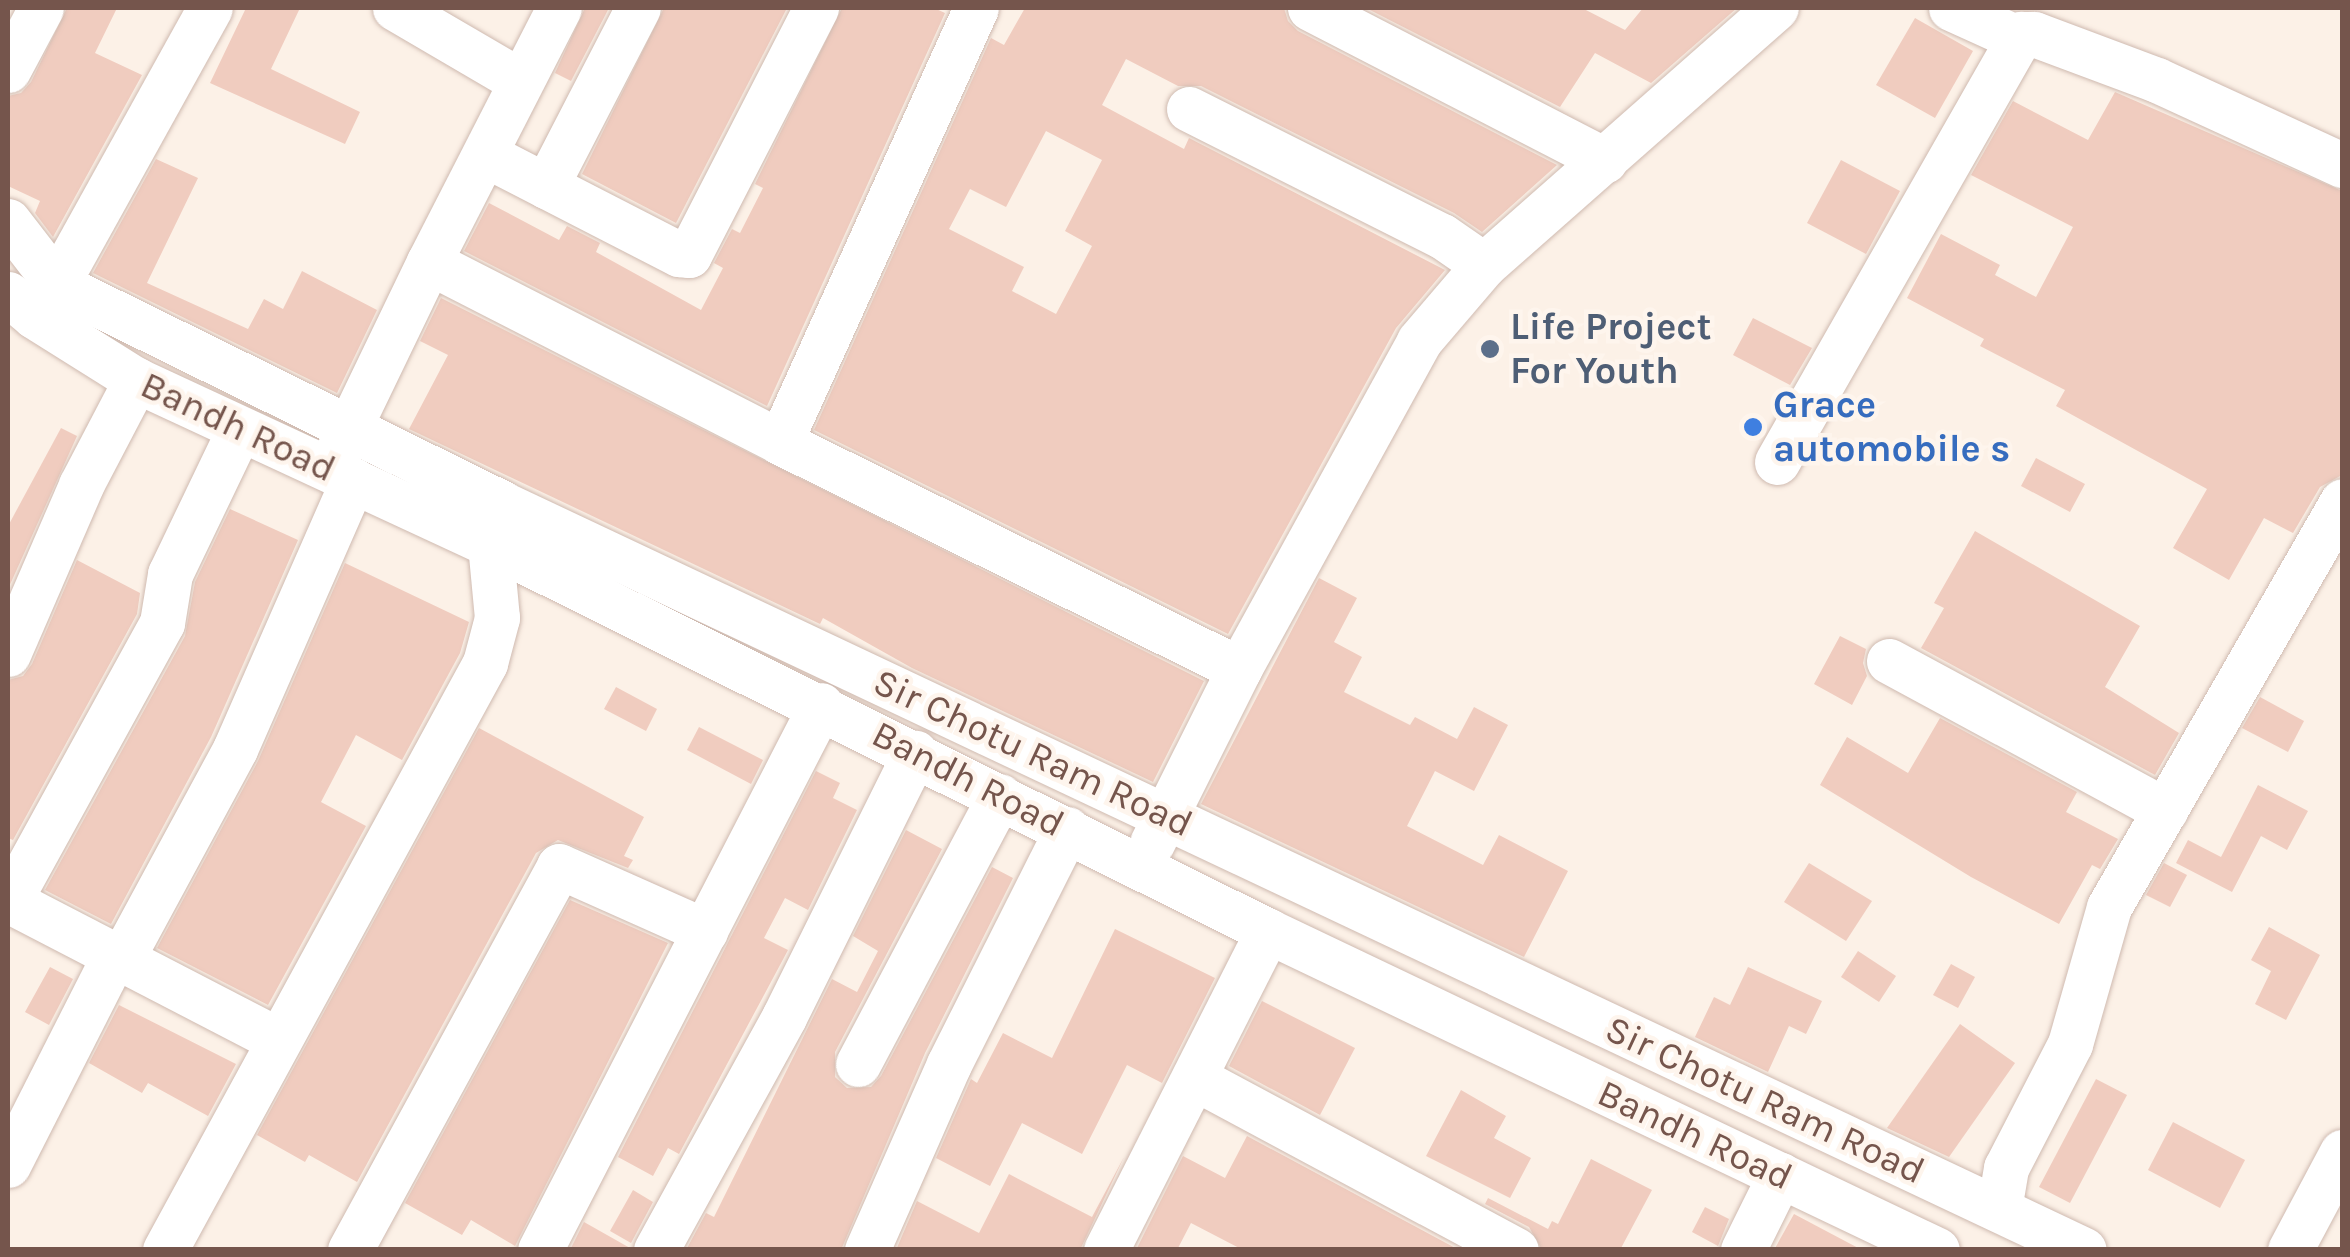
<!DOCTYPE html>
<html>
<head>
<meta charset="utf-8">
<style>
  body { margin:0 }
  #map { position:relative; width:2350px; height:1257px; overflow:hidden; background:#fcf1e7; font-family:Karla,sans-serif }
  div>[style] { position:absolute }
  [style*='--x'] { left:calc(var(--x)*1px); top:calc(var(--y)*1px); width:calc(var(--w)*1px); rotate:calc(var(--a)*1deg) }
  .building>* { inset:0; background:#f0ccbf }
  .roads { filter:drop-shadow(0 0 2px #cfbab0) drop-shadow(0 0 2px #cfbab0) }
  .minor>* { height:45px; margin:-22.5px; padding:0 22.5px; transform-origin:22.5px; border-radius:22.5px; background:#fff }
  .dots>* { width:28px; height:28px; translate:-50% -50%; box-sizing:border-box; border:5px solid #fef5ed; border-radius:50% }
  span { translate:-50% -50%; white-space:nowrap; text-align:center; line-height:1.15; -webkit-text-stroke:9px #fef5ed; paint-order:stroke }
  .service-label { font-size:38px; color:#4e5e75; font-weight:700 }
  .left { translate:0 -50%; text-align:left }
  .shop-label { font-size:38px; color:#366cbe; font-weight:700 }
  .street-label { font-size:38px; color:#75554c }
  .frame { position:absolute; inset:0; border:10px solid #75554c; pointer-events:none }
</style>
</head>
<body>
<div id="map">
  <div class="building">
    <div style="clip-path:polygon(67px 8px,117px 8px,95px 53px,142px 75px,53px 237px,35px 213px,40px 201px,8px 186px,8px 96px,21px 93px,31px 82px)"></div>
    <div style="clip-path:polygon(246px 8px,300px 8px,271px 69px,360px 112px,345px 144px,210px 83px)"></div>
    <div style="clip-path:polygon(585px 8px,609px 8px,571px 81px,555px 73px)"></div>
    <div style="clip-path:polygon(664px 8px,787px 8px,676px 223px,582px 174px)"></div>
    <div style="clip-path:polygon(842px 8px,934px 8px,945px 13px,767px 406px,464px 251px,489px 203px,559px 240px,567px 226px,600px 243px,596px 252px,701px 310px,723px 268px,714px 263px,732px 229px,740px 233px,763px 188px,755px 184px)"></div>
    <div style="clip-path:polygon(evenodd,1025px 8px,1284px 8px,1288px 21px,1298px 31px,1557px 165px,1482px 232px,1454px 213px,1201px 86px,1178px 86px,1126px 59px,1102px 105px,1184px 149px,1189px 138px,1445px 270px,1396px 328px,1228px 634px,814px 430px,991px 38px,1004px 45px,1025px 8px,1046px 131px,1102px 160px,1065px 231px,1092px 246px,1056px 314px,1012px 291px,1024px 267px,949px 229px,970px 189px,1006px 207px,1046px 131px)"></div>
    <div style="clip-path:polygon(1366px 8px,1582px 8px,1625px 30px,1643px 8px,1737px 8px,1651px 83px,1595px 53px,1560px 107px)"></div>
    <div style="clip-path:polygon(1915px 18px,1973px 51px,1935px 118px,1876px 85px)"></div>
    <div style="clip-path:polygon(2115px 92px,2342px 191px,2342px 475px,2320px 487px,2293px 533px,2264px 518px,2229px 580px,2173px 548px,2207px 489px,2056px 406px,2065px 390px,1980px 346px,1984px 339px,1907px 298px,1941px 234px,2000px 265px,1995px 275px,2036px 297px,2073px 227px,1971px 175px,2013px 101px,2088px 140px)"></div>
    <div style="clip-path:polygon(156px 159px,198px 178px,147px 283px,248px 329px,264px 299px,283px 309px,302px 271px,377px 310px,337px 393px,93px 273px)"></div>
    <div style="clip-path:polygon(1841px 160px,1900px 191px,1866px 254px,1807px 223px)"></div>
    <div style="clip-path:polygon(441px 298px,1204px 681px,1153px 782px,912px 668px,823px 618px,820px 624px,409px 429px,448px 355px,420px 341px)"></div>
    <div style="clip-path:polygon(1753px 318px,1812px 348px,1790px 385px,1733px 355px)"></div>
    <div style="clip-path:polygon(61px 428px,77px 436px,8px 589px,8px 526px)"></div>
    <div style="clip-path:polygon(2036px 458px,2085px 484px,2070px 512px,2021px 486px)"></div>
    <div style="clip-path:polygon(230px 509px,298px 540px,211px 737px,111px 924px,45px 890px,185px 636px,195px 582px)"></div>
    <div style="clip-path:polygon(1975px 531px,2140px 626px,2105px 687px,2179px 733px,2155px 775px,1921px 648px,1944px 608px,1934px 603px)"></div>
    <div style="clip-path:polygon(77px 560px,140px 593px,137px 614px,13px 840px,8px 838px,8px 680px,23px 676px,32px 664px)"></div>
    <div style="clip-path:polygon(345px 563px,469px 622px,460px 653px,402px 760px,356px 735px,321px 802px,366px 826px,268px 1005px,157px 948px,258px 761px)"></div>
    <div style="clip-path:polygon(1319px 578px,1357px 598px,1334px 642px,1362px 657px,1344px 692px,1410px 725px,1415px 717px,1457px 739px,1474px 707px,1508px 725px,1474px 791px,1435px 771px,1407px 826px,1483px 865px,1499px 835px,1568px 871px,1524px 957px,1201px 804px)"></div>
    <div style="clip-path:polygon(1840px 636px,1866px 649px,1863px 663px,1867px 676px,1852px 705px,1814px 684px)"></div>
    <div style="clip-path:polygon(616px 687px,657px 709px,646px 731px,604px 709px)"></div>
    <div style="clip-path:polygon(2260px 697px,2304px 721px,2288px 752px,2242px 728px)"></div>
    <div style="clip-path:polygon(1940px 718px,2077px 792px,2066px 812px,2118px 839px,2100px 869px,2092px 865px,2059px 924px,1971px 877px,1820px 785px,1847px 737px,1908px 773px)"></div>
    <div style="clip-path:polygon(699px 727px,763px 760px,751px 784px,687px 750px)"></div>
    <div style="clip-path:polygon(479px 728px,644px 817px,624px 856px,633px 860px,628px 868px,558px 840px,536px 853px,357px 1182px,309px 1155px,305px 1162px,257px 1135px)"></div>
    <div style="clip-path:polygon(816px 771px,840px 783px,833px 798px,857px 810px,808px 910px,785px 898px,764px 938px,788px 950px,679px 1154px,668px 1148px,653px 1176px,618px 1157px)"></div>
    <div style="clip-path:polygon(2258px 785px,2308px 811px,2287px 850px,2261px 836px,2232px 892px,2176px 863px,2188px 840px,2221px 857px)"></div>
    <div style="clip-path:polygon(906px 830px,942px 849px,835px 1052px,835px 1077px,847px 1088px,871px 1087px,881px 1076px,992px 867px,1013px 878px,925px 1053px,841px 1250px,686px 1250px,706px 1213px,714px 1217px,832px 979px,857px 992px,878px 951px,853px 936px)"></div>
    <div style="clip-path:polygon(1809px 863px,1872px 901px,1846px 941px,1784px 902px)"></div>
    <div style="clip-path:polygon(2164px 863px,2187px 875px,2170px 907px,2146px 895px)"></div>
    <div style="clip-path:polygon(570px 900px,668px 943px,515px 1246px,471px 1220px,462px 1235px,405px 1203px)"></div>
    <div style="clip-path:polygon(2269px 927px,2320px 955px,2286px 1020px,2255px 1004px,2271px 971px,2251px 960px)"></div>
    <div style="clip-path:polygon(1115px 929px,1215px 978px,1162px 1083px,1127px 1065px,1082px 1154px,1022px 1123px,990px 1186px,936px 1158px,971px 1079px,977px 1083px,1003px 1033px,1052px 1058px)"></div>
    <div style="clip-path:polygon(1858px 951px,1896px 976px,1879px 1002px,1841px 977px)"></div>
    <div style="clip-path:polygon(1951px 964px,1975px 977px,1958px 1008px,1933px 995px)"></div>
    <div style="clip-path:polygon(50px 967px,73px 979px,49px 1025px,25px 1012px)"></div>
    <div style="clip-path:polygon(1748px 967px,1822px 1001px,1806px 1034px,1789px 1026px,1768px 1072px,1695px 1037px,1714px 997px,1730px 1005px)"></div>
    <div style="clip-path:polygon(1262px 1001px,1355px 1048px,1320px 1115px,1229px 1066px)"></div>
    <div style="clip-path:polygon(119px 1005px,236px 1064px,208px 1116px,148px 1083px,142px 1093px,89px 1063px)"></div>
    <div style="clip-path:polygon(1960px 1024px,2015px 1063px,1949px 1157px,1887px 1128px)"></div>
    <div style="clip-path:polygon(2096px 1079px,2127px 1095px,2070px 1203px,2039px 1187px)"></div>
    <div style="clip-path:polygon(1461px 1090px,1506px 1116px,1494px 1138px,1531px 1158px,1510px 1198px,1426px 1156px)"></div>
    <div style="clip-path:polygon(2173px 1122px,2245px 1160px,2220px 1208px,2148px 1170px)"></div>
    <div style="clip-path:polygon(1247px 1136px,1459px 1250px,1243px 1250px,1191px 1223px,1177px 1250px,1136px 1250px,1183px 1156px,1225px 1178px)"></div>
    <div style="clip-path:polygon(1124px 1157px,1080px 1250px,896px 1250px,917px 1201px,979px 1233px,1009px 1174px,1092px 1217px)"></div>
    <div style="clip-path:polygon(1591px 1159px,1652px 1190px,1620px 1250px,1542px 1250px,1529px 1227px,1485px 1204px,1488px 1198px,1548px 1229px,1552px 1221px,1558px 1224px)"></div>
    <div style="clip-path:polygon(633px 1190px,653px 1202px,631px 1243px,610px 1231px)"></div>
    <div style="clip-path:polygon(1705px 1207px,1729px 1219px,1718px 1246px,1692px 1232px)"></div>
    <div style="clip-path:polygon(1794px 1214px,1862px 1250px,1774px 1250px)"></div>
    <div style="clip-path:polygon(584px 1222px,630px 1248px,630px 1250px,570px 1250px)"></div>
  </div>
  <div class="roads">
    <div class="minor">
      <div style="--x:395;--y:8;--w:143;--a:30.3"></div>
      <div style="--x:1310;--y:8;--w:332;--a:27.3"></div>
      <div style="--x:1951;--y:8;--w:72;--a:24.4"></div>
      <div style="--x:8;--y:70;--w:70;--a:-62"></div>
      <div style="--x:1189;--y:109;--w:283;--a:26.7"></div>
      <div style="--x:1442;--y:236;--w:51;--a:34.6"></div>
      <div style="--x:486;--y:155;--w:217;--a:27.2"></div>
      <div style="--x:679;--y:254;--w:10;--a:6"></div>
      <div style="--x:689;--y:255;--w:278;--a:-62.8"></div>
      <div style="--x:546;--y:186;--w:200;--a:-62.7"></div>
      <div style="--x:8;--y:221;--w:67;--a:52.3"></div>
      <div style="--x:49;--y:274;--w:23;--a:40"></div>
      <div style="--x:67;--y:289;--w:484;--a:26.2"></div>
      <div style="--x:501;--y:503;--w:1750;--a:25.26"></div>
      <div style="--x:429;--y:262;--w:285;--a:-62.9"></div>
      <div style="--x:58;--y:282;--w:313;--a:-61"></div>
      <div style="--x:8;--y:294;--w:34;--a:40"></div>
      <div style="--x:34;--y:316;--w:120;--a:32.1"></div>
      <div style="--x:136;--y:380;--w:390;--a:24.9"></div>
      <div style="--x:490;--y:544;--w:869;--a:26.45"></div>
      <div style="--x:1268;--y:931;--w:741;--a:25.49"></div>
      <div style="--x:780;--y:442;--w:476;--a:-65.7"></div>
      <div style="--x:337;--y:453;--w:212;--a:-64.3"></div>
      <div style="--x:429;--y:262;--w:394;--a:27.1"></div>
      <div style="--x:780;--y:442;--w:512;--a:26.31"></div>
      <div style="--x:1777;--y:462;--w:493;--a:-60.3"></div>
      <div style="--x:2021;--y:34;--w:13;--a:0"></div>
      <div style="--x:2034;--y:34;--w:131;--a:20.5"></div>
      <div style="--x:2157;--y:80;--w:204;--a:24.7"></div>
      <div style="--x:8;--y:654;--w:184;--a:-66.6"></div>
      <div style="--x:81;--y:485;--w:119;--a:-62.4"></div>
      <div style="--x:1889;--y:661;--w:314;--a:28.4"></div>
      <div style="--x:1152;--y:843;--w:195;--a:-63.4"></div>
      <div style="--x:1239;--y:669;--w:374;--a:-61.2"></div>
      <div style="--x:1419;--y:341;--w:100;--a:-49.5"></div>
      <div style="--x:1484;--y:265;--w:389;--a:-41.4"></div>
      <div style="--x:8;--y:900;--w:304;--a:27.4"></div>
      <div style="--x:8;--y:903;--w:320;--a:-61.2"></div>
      <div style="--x:162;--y:623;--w:50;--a:-80.7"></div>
      <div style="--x:170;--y:574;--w:160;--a:-64.4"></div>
      <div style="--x:121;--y:960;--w:240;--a:-61.6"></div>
      <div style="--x:235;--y:749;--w:294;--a:-66.3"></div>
      <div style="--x:858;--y:1064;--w:303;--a:-62.1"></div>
      <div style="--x:1195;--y:1078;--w:364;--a:28.2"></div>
      <div style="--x:8;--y:1165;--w:234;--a:-63.1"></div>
      <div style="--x:1999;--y:1209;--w:42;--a:-80.3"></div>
      <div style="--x:2006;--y:1168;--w:140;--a:-62.7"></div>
      <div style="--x:2070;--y:1044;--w:142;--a:-74.1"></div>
      <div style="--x:2109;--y:907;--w:468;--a:-60.1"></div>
      <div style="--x:165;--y:1250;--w:669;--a:-61.4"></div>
      <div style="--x:485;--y:663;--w:47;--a:-75.1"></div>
      <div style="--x:497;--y:618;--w:74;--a:-95.4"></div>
      <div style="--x:350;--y:1250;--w:437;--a:-61.4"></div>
      <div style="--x:559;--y:866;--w:160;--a:24"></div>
      <div style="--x:540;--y:1250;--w:613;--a:-62.72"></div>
      <div style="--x:656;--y:1250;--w:266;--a:-61.2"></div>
      <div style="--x:784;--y:1017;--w:295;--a:-63.6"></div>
      <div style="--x:867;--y:1250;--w:203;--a:-66.2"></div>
      <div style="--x:949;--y:1064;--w:263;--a:-63.3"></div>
      <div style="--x:1106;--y:1250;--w:358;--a:-63.1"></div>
      <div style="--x:1743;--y:1250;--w:84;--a:-63.7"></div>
      <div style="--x:2290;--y:1250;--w:111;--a:-62"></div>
    </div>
  </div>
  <div class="dots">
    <div style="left:1490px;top:349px;background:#5c6f8a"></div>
    <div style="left:1753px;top:427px;background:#3f7fe0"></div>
  </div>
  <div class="service-label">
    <span class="left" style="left:1510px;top:349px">Life Project<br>For Youth</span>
  </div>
  <div class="shop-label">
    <span class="left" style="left:1773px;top:427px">Grace<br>automobile s</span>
  </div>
  <div class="street-label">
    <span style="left:238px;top:427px;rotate:25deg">Bandh Road</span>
    <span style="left:1033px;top:753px;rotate:25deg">Sir Chotu Ram Road</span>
    <span style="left:968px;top:779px;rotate:27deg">Bandh Road</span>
    <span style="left:1765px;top:1100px;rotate:25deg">Sir Chotu Ram Road</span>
    <span style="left:1695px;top:1135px;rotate:25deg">Bandh Road</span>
  </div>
  <div class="frame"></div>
</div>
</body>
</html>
